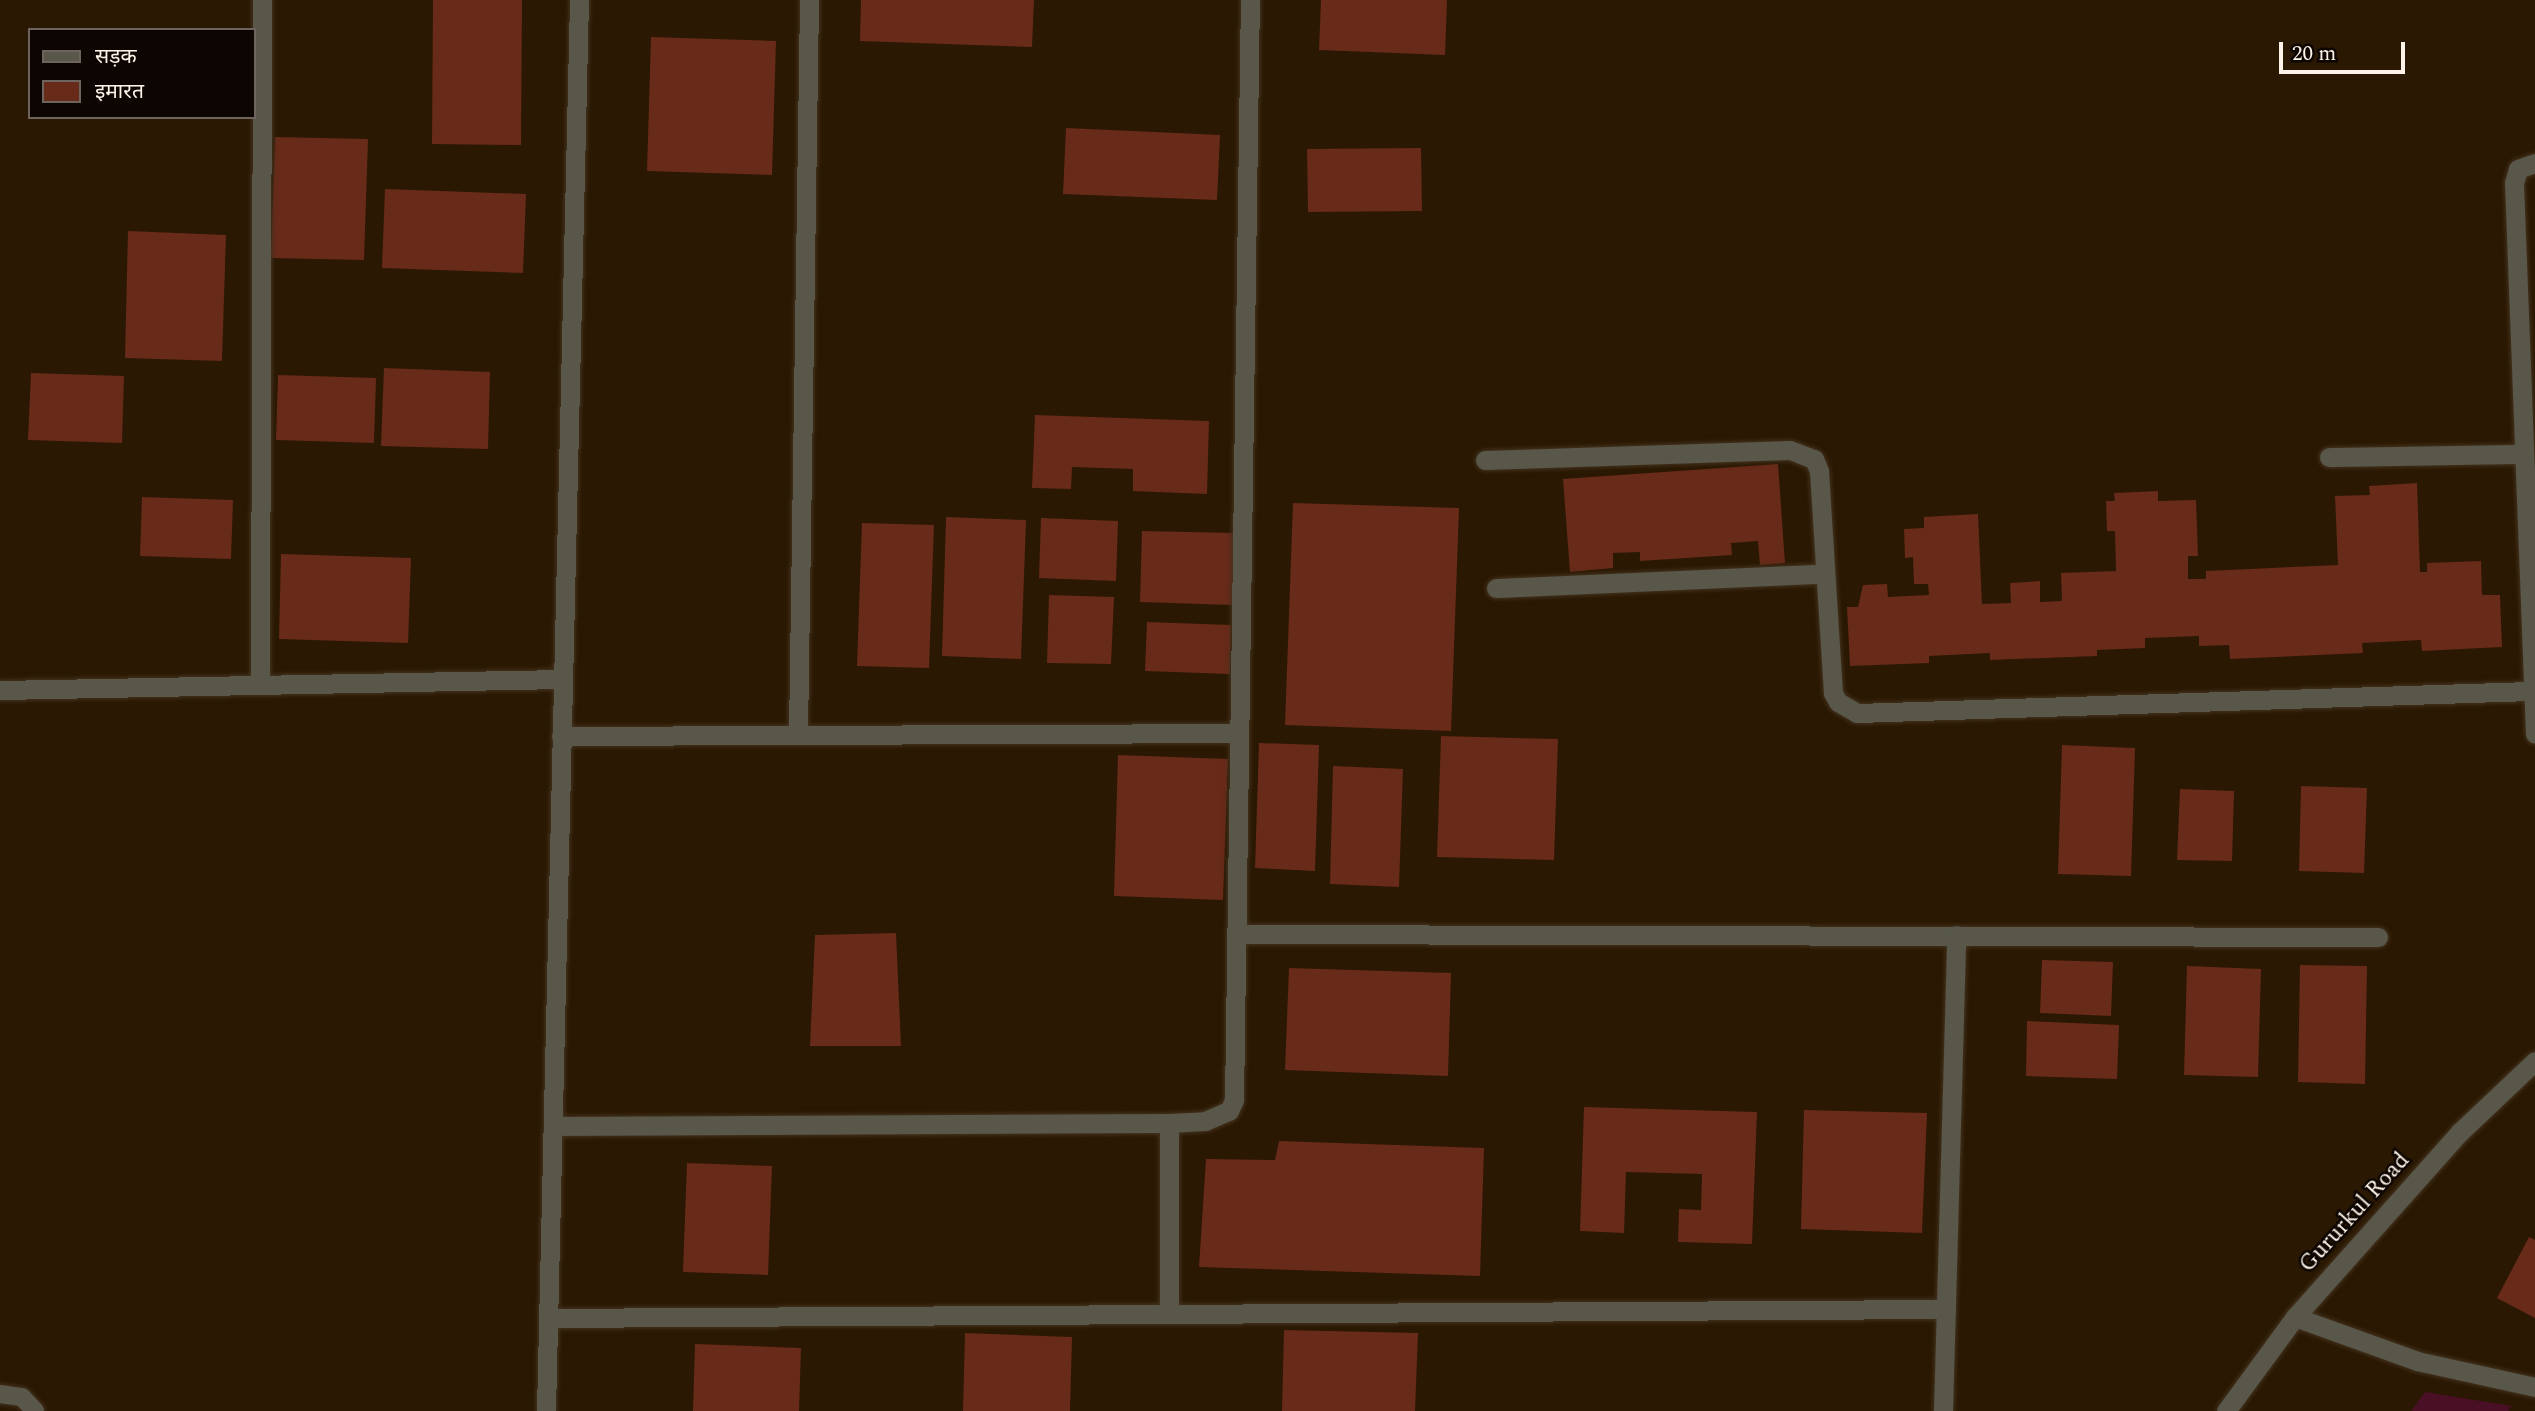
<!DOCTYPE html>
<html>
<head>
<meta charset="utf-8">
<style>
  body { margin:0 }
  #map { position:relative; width:2535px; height:1411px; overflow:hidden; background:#2a1802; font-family:Spectral,"Noto Sans Devanagari",serif }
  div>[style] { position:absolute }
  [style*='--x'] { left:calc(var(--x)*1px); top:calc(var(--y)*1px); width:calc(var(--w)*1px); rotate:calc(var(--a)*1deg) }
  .green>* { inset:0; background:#490f25 }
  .building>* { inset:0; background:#682a19 }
  .roads { filter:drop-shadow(0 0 2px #43321e) drop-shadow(0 0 2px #43321e) }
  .service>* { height:18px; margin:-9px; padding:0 9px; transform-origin:9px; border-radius:9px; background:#58574a }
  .minor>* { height:19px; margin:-9.5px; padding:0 9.5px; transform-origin:9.5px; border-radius:9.5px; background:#58574a }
  .tertiary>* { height:19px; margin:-9.5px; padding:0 9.5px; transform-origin:9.5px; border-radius:9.5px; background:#58574a }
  span { translate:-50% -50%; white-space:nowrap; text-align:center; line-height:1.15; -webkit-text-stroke:5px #0c0501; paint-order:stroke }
  .street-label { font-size:23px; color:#fdf3e8 }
  .legend { position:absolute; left:28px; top:28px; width:228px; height:91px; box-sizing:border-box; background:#0c0501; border:2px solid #6c645d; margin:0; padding:9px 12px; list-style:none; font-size:21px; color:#fdf3e8 }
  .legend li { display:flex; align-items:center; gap:14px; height:35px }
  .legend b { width:35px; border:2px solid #6c645d }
  .scale { position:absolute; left:2279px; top:42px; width:126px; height:32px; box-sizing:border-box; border:4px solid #fdf3e8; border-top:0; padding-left:9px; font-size:21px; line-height:24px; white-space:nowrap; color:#fdf3e8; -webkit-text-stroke:5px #0c0501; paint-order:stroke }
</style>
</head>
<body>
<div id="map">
  <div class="green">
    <div style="clip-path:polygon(2425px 1392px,2512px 1406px,2508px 1411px,2411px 1411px)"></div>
  </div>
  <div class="building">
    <div style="clip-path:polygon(433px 0,522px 0,521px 145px,432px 144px)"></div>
    <div style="clip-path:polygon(861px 0,1034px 0,1032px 47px,860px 41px)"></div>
    <div style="clip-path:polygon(1321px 0,1447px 0,1445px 55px,1319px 50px)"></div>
    <div style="clip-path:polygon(651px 37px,776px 41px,772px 175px,647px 171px)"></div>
    <div style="clip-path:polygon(1066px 128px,1220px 135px,1217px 200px,1063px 194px)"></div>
    <div style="clip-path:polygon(275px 137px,368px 139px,364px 260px,271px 258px)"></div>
    <div style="clip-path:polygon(1421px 148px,1422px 211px,1308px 212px,1307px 149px)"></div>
    <div style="clip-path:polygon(385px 189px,526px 194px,523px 273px,382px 268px)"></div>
    <div style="clip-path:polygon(128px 231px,226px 235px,222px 361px,125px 358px)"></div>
    <div style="clip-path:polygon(384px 368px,490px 372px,488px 449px,381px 446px)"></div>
    <div style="clip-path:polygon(31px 373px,124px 376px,122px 443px,28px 440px)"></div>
    <div style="clip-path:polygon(278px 375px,376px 378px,374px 443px,276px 440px)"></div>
    <div style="clip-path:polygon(1035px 415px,1209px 421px,1207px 494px,1133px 491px,1133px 469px,1072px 467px,1071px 489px,1032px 488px)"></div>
    <div style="clip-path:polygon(1778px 464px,1785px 563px,1760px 565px,1758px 541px,1731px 543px,1732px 555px,1640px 561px,1640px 552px,1613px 553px,1613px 568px,1570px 572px,1563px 479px)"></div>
    <div style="clip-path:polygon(2417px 483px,2420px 572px,2427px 572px,2427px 563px,2481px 561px,2482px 595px,2500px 595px,2502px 647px,2422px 651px,2421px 640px,2362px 643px,2363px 653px,2230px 659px,2229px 645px,2199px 646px,2199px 636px,2145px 638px,2145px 648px,2097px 650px,2097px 656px,1990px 660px,1990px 653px,1929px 656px,1929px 663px,1850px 666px,1847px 607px,1858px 607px,1863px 585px,1887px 584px,1888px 597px,1929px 595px,1928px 584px,1914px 584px,1913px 557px,1905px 558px,1904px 529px,1924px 528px,1924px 517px,1978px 514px,1982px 604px,2011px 603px,2010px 583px,2040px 581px,2040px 602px,2062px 601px,2061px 573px,2116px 571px,2115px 531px,2107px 531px,2106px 501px,2115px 501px,2114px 493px,2158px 491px,2158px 501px,2196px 500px,2198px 556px,2188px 556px,2188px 579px,2206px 579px,2206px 571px,2338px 565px,2335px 496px,2370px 495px,2369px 486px)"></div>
    <div style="clip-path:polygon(142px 497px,233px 500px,231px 559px,140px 556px)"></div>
    <div style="clip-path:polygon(1293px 503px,1459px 508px,1451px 731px,1285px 725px)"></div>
    <div style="clip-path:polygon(946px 517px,1026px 520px,1021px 659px,942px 656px)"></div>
    <div style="clip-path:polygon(1041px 518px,1118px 521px,1116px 581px,1039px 578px)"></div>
    <div style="clip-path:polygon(862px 523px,934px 525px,929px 668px,857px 666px)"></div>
    <div style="clip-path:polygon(1142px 531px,1236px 533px,1233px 605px,1140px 602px)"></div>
    <div style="clip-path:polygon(281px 554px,411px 558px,408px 643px,279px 639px)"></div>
    <div style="clip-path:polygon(1049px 595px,1114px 597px,1111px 664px,1047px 663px)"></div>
    <div style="clip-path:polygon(1147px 622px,1231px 625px,1230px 674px,1145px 671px)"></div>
    <div style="clip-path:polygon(1441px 736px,1558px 739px,1554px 860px,1437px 857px)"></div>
    <div style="clip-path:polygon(1259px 743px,1319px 745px,1315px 871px,1255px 868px)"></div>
    <div style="clip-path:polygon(2062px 745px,2135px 748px,2131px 876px,2058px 874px)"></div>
    <div style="clip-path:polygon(1118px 755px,1228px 759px,1223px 900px,1114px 896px)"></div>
    <div style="clip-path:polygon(1333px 766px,1403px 769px,1399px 887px,1330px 884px)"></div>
    <div style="clip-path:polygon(2301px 786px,2367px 788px,2364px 873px,2299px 871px)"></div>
    <div style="clip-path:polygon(2180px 789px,2234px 791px,2232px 861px,2177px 860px)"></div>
    <div style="clip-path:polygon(896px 933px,901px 1046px,810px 1046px,815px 935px)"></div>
    <div style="clip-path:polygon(2042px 960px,2113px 962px,2111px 1016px,2040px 1013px)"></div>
    <div style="clip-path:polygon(2300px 965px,2367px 966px,2365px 1084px,2298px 1082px)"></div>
    <div style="clip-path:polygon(2187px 966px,2261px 969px,2258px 1077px,2184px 1075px)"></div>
    <div style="clip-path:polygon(1289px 968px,1451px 973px,1448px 1076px,1285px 1070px)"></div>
    <div style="clip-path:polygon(2027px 1021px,2119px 1025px,2117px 1079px,2026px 1076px)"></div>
    <div style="clip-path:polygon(1584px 1107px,1757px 1112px,1752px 1244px,1678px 1242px,1679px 1209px,1701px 1210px,1702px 1174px,1626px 1172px,1624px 1233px,1580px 1231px)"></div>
    <div style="clip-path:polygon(1804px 1110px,1927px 1113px,1922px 1233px,1801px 1229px)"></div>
    <div style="clip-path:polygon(1279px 1141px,1484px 1148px,1480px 1276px,1199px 1267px,1206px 1159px,1275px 1160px)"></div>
    <div style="clip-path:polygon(687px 1163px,772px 1166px,768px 1275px,683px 1272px)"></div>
    <div style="clip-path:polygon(2529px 1237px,2535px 1240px,2535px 1318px,2497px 1298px)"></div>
    <div style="clip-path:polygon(1284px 1330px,1418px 1333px,1415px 1411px,1282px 1411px)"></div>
    <div style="clip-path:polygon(965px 1333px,1072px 1337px,1070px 1411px,963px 1411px)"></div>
    <div style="clip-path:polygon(695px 1344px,801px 1348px,799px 1411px,693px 1411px)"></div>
  </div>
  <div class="roads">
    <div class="service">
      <div style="--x:0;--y:1394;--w:22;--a:8"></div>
      <div style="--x:22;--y:1397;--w:19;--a:47"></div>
    </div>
    <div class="minor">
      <div style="--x:2535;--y:163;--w:18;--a:161"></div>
      <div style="--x:2518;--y:169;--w:15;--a:106"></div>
      <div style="--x:2514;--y:183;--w:551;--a:87.82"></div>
      <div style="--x:2329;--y:457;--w:193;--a:-0.9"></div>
      <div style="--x:1485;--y:460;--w:305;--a:-1.9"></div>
      <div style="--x:1790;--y:450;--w:26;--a:21"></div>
      <div style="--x:1814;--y:459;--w:13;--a:67"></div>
      <div style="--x:1819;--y:471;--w:222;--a:86.4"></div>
      <div style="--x:1833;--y:693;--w:10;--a:61"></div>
      <div style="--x:1838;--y:702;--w:22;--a:30"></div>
      <div style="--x:1857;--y:713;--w:673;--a:-1.87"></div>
      <div style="--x:1496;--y:588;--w:327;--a:-2.5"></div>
      <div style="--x:260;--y:685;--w:685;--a:-89.83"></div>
      <div style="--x:0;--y:690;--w:563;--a:-1.12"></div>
      <div style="--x:798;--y:734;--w:734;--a:-89.14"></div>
      <div style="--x:561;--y:736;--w:678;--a:-0.25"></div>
      <div style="--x:1236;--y:934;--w:1142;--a:0.15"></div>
      <div style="--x:553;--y:1126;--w:616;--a:-0.28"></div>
      <div style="--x:1169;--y:1123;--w:36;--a:-3"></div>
      <div style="--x:1205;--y:1121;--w:26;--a:-23"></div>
      <div style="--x:1229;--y:1111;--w:12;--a:-66"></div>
      <div style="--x:1234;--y:1100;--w:1100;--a:-89.17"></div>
      <div style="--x:1169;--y:1314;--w:191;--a:-90"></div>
      <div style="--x:2295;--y:1317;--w:130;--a:19.8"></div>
      <div style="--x:2417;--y:1361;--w:121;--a:12.4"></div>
      <div style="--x:548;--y:1318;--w:1398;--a:-0.37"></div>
      <div style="--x:546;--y:1411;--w:1411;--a:-88.66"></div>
      <div style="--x:1943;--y:1411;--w:476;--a:-88.4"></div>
    </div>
    <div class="tertiary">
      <div style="--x:2226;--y:1411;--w:117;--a:-53.7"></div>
      <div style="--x:2295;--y:1317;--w:248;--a:-48.3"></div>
      <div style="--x:2460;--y:1132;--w:103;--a:-43.4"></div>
    </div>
  </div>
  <div class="street-label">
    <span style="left:2355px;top:1213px;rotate:-48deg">Gururkul Road</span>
  </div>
  <ul class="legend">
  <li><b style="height:9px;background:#58574a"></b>सड़क</li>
  <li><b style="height:19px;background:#682a19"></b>इमारत</li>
  </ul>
  <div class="scale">20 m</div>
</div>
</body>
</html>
